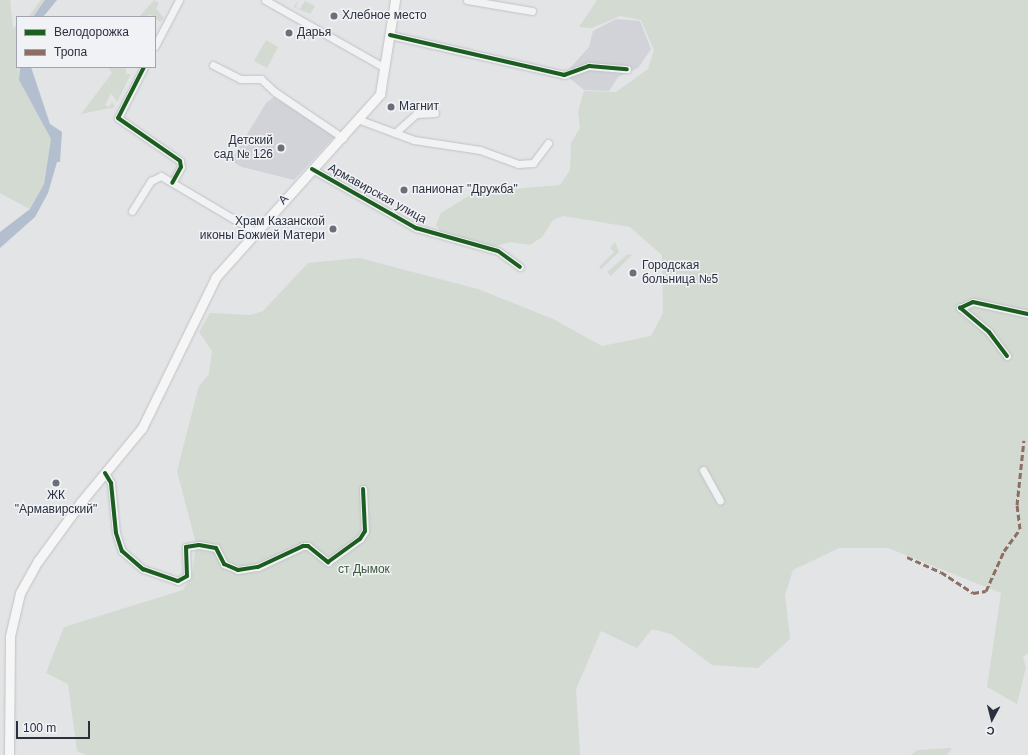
<!DOCTYPE html>
<html>
<head>
<meta charset="utf-8">
<style>
  body { margin:0 }
  #map { position:relative; width:1028px; height:755px; overflow:hidden; background:#e2e4e6; font-family:Arial,sans-serif }
  div>[style] { position:absolute }
  [style*='--x'] { left:calc(var(--x)*1px); top:calc(var(--y)*1px); width:calc(var(--w)*1px); rotate:calc(var(--a)*1deg) }
  .built>* { inset:0; background:#d1d3d9 }
  .green>* { inset:0; background:#d2dad2 }
  .water>* { inset:0; background:#b3becf }
  .roads { filter:drop-shadow(0 0 1px #c0c2c4) drop-shadow(0 0 1px #c0c2c4) }
  .minor>* { height:7px; margin:-3.5px; padding:0 3.5px; transform-origin:3.5px; border-radius:3.5px; background:#f1f2f4 }
  .major>* { height:9px; margin:-4.5px; padding:0 4.5px; transform-origin:4.5px; border-radius:4.5px; background:#f6f6f6 }
  .quiet>* { height:3px; margin-top:-1.5px; transform-origin:0; background:repeating-linear-gradient(90deg,#8d6e63 0 6px,transparent 0 9px) }
  .cycleway>* { height:4px; margin:-2px; padding:0 2px; transform-origin:2px; border-radius:2px; background:#1b5e20 }
  .dots>* { width:11px; height:11px; translate:-50% -50%; box-sizing:border-box; border:2px solid #f0f2f6; border-radius:50% }
  span { translate:-50% -50%; white-space:nowrap; text-align:center; line-height:1.15; -webkit-text-stroke:3px #f0f2f6; paint-order:stroke }
  .poi-label { font-size:12px; color:#2b303e }
  .left { translate:0 -50%; text-align:left }
  .right { translate:-100% -50%; text-align:right }
  .street-label { font-size:12px; color:#2b303e }
  .park-label { font-size:12px; color:#3d5839 }
  .legend { position:absolute; left:16px; top:16px; width:140px; height:52px; box-sizing:border-box; background:#f0f2f6; border:1px solid #a1a4ac; margin:0; padding:5px 7px; list-style:none; font-size:12px; color:#2b303e }
  .legend li { display:flex; align-items:center; gap:8px; height:20px }
  .legend b { width:20px; border:1px solid #a1a4ac }
  .north { position:absolute; left:972px; top:699px; width:40px; height:40px; -webkit-text-stroke:3px #f0f2f6; paint-order:stroke; rotate:187deg; font-size:11px; font-weight:700; line-height:16px; text-align:center; color:#2b303e }
  .north::after { content:''; display:block; margin:auto; width:14px; height:18px; background:#2b303e; clip-path:polygon(50% 0,100% 100%,50% 72%,0 100%) }
  .scale { position:absolute; left:16px; top:721px; width:74px; height:18px; box-sizing:border-box; border:2px solid #2b303e; border-top:0; padding-left:5px; font-size:12px; line-height:14px; white-space:nowrap; color:#2b303e; -webkit-text-stroke:3px #f0f2f6; paint-order:stroke }
</style>
</head>
<body>
<div id="map">
  <div class="built">
    <div style="clip-path:polygon(616px 19px,640px 21px,651px 49px,638px 68px,618px 77px,609px 91px,584px 90px,568px 77px,570px 68px,589px 47px,593px 31px)"></div>
    <div style="clip-path:polygon(274px 97px,335px 136px,294px 180px,242px 167px,231px 161px,266px 103px)"></div>
  </div>
  <div class="green">
    <div style="clip-path:polygon(0 0,10px 0,13px 28px,17px 25px,19px 80px,51px 139px,44px 184px,30px 209px,0 193px)"></div>
    <div style="clip-path:polygon(41px 0,45px 0,33px 17px,28px 17px)"></div>
    <div style="clip-path:polygon(154px 0,159px 3px,156px 9px,164px 18px,160px 22px,151px 15px,139px 17px)"></div>
    <div style="clip-path:polygon(298px 0,296px 7px,300px 9px,305px 1px,315px 6px,310px 14px,294px 7px)"></div>
    <div style="clip-path:polygon(597px 0,1028px 0,1028px 653px,1023px 657px,1026px 667px,1017px 704px,987px 687px,1001px 593px,888px 548px,839px 548px,793px 570px,785px 595px,790px 639px,758px 668px,712px 665px,671px 634px,652px 629px,637px 648px,601px 631px,576px 689px,580px 755px,87px 755px,77px 751px,68px 684px,46px 673px,64px 627px,183px 590px,192px 575px,196px 544px,177px 471px,199px 386px,209px 374px,212px 351px,199px 332px,210px 313px,251px 315px,263px 311px,308px 263px,359px 258px,478px 289px,553px 319px,602px 346px,651px 336px,663px 313px,662px 255px,630px 227px,563px 216px,553px 220px,542px 237px,530px 245px,510px 242px,492px 247px,441px 232px,436px 225px,441px 213px,475px 192px,560px 185px,570px 170px,571px 143px,580px 128px,578px 112px,584px 91px,616px 92px,648px 69px,654px 50px,641px 20px,620px 16px,592px 28px,579px 27px)"></div>
    <div style="clip-path:polygon(266px 40px,278px 47px,267px 68px,254px 61px)"></div>
    <div style="clip-path:polygon(108px 67px,126px 67px,126px 74px,131px 74px,117px 102px,111px 93px,105px 105px,109px 107px,112px 102px,115px 107px,81px 114px,112px 73px)"></div>
    <div style="clip-path:polygon(615px 242px,619px 252px,601px 269px,599px 267px,614px 252px,610px 248px)"></div>
    <div style="clip-path:polygon(628px 254px,632px 255px,611px 276px,607px 272px)"></div>
    <div style="clip-path:polygon(952px 748px,947px 755px,911px 755px,917px 750px)"></div>
  </div>
  <div class="water">
    <div style="clip-path:polygon(45px 0,57px 0,43px 17px,33px 17px)"></div>
    <div style="clip-path:polygon(20px 67px,31px 67px,50px 124px,62px 132px,60px 162px,57px 162px,48px 193px,35px 217px,0 248px,0 232px,30px 209px,44px 184px,51px 139px,19px 80px)"></div>
  </div>
  <div class="roads">
    <div class="minor">
      <div style="--x:265;--y:0;--w:138;--a:29.5"></div>
      <div style="--x:467;--y:0;--w:66;--a:9.6"></div>
      <div style="--x:390;--y:35;--w:179;--a:12.9"></div>
      <div style="--x:564;--y:75;--w:27;--a:-20"></div>
      <div style="--x:589;--y:66;--w:38;--a:5"></div>
      <div style="--x:155;--y:46;--w:52;--a:-62.4"></div>
      <div style="--x:213;--y:65;--w:31;--a:27"></div>
      <div style="--x:241;--y:79;--w:20;--a:0"></div>
      <div style="--x:261;--y:79;--w:19;--a:43"></div>
      <div style="--x:275;--y:92;--w:82;--a:34.1"></div>
      <div style="--x:144;--y:67;--w:57;--a:117"></div>
      <div style="--x:118;--y:118;--w:75;--a:34.7"></div>
      <div style="--x:180;--y:161;--w:6;--a:81"></div>
      <div style="--x:181;--y:167;--w:18;--a:119"></div>
      <div style="--x:360;--y:120;--w:58;--a:20.3"></div>
      <div style="--x:414;--y:140;--w:67;--a:8.6"></div>
      <div style="--x:480;--y:150;--w:40;--a:20.2"></div>
      <div style="--x:518;--y:164;--w:15;--a:-4"></div>
      <div style="--x:533;--y:163;--w:25;--a:-53"></div>
      <div style="--x:395;--y:133;--w:28;--a:-42"></div>
      <div style="--x:416;--y:114;--w:19;--a:-3"></div>
      <div style="--x:312;--y:169;--w:120;--a:29.6"></div>
      <div style="--x:416;--y:228;--w:85;--a:15.7"></div>
      <div style="--x:498;--y:251;--w:27;--a:36"></div>
      <div style="--x:132;--y:211;--w:36;--a:-58"></div>
      <div style="--x:151;--y:181;--w:11;--a:-27"></div>
      <div style="--x:161;--y:176;--w:108;--a:30.6"></div>
      <div style="--x:1007;--y:356;--w:30;--a:-127"></div>
      <div style="--x:989;--y:332;--w:38;--a:-140"></div>
      <div style="--x:960;--y:308;--w:14;--a:-25"></div>
      <div style="--x:973;--y:302;--w:56;--a:12.3"></div>
      <div style="--x:703;--y:470;--w:35;--a:61"></div>
      <div style="--x:105;--y:473;--w:12;--a:59"></div>
      <div style="--x:111;--y:483;--w:50;--a:84.3"></div>
      <div style="--x:116;--y:533;--w:19;--a:72"></div>
      <div style="--x:122;--y:551;--w:28;--a:41"></div>
      <div style="--x:143;--y:569;--w:37;--a:19"></div>
      <div style="--x:178;--y:581;--w:10;--a:-29"></div>
      <div style="--x:187;--y:576;--w:29;--a:-92"></div>
      <div style="--x:186;--y:547;--w:13;--a:-9"></div>
      <div style="--x:199;--y:545;--w:17;--a:10"></div>
      <div style="--x:216;--y:548;--w:18;--a:63"></div>
      <div style="--x:224;--y:564;--w:15;--a:23"></div>
      <div style="--x:238;--y:570;--w:20;--a:-9"></div>
      <div style="--x:258;--y:567;--w:50;--a:-25"></div>
      <div style="--x:303;--y:546;--w:5;--a:0"></div>
      <div style="--x:308;--y:546;--w:26;--a:39"></div>
      <div style="--x:328;--y:562;--w:39;--a:-36"></div>
      <div style="--x:360;--y:539;--w:9;--a:-58"></div>
      <div style="--x:365;--y:531;--w:42;--a:-92.7"></div>
    </div>
    <div class="major">
      <div style="--x:9;--y:755;--w:119;--a:-89.5"></div>
      <div style="--x:10;--y:636;--w:44;--a:-76.9"></div>
      <div style="--x:20;--y:593;--w:37;--a:-61"></div>
      <div style="--x:38;--y:561;--w:73;--a:-53.9"></div>
      <div style="--x:81;--y:502;--w:96;--a:-50.5"></div>
      <div style="--x:142;--y:428;--w:168;--a:-63.9"></div>
      <div style="--x:216;--y:277;--w:246;--a:-48.1"></div>
      <div style="--x:380;--y:94;--w:95;--a:-80.9"></div>
    </div>
  </div>
  <div class="quiet">
    <div style="--x:907;--y:557;--w:37;--a:24"></div>
    <div style="--x:941;--y:572;--w:38;--a:33"></div>
    <div style="--x:973;--y:593;--w:13;--a:-9"></div>
    <div style="--x:986;--y:591;--w:44;--a:-65.8"></div>
    <div style="--x:1004;--y:551;--w:27;--a:-54"></div>
    <div style="--x:1020;--y:529;--w:24;--a:-97"></div>
    <div style="--x:1017;--y:505;--w:65;--a:-83.9"></div>
  </div>
  <div class="cycleway">
    <div style="--x:390;--y:35;--w:179;--a:12.9"></div>
    <div style="--x:564;--y:75;--w:27;--a:-20"></div>
    <div style="--x:589;--y:66;--w:38;--a:5"></div>
    <div style="--x:144;--y:67;--w:57;--a:117"></div>
    <div style="--x:118;--y:118;--w:75;--a:34.7"></div>
    <div style="--x:180;--y:161;--w:6;--a:81"></div>
    <div style="--x:181;--y:167;--w:18;--a:119"></div>
    <div style="--x:312;--y:169;--w:120;--a:29.6"></div>
    <div style="--x:416;--y:228;--w:85;--a:15.7"></div>
    <div style="--x:498;--y:251;--w:27;--a:36"></div>
    <div style="--x:1007;--y:356;--w:30;--a:-127"></div>
    <div style="--x:989;--y:332;--w:38;--a:-140"></div>
    <div style="--x:960;--y:308;--w:14;--a:-25"></div>
    <div style="--x:973;--y:302;--w:56;--a:12.3"></div>
    <div style="--x:105;--y:473;--w:12;--a:59"></div>
    <div style="--x:111;--y:483;--w:50;--a:84.3"></div>
    <div style="--x:116;--y:533;--w:19;--a:72"></div>
    <div style="--x:122;--y:551;--w:28;--a:41"></div>
    <div style="--x:143;--y:569;--w:37;--a:19"></div>
    <div style="--x:178;--y:581;--w:10;--a:-29"></div>
    <div style="--x:187;--y:576;--w:29;--a:-92"></div>
    <div style="--x:186;--y:547;--w:13;--a:-9"></div>
    <div style="--x:199;--y:545;--w:17;--a:10"></div>
    <div style="--x:216;--y:548;--w:18;--a:63"></div>
    <div style="--x:224;--y:564;--w:15;--a:23"></div>
    <div style="--x:238;--y:570;--w:20;--a:-9"></div>
    <div style="--x:258;--y:567;--w:50;--a:-25"></div>
    <div style="--x:303;--y:546;--w:5;--a:0"></div>
    <div style="--x:308;--y:546;--w:26;--a:39"></div>
    <div style="--x:328;--y:562;--w:39;--a:-36"></div>
    <div style="--x:360;--y:539;--w:9;--a:-58"></div>
    <div style="--x:365;--y:531;--w:42;--a:-92.7"></div>
  </div>
  <div class="dots">
    <div style="left:334px;top:16px;background:#6b6f79"></div>
    <div style="left:289px;top:33px;background:#6b6f79"></div>
    <div style="left:391px;top:107px;background:#6b6f79"></div>
    <div style="left:281px;top:148px;background:#6b6f79"></div>
    <div style="left:404px;top:190px;background:#6b6f79"></div>
    <div style="left:333px;top:229px;background:#6b6f79"></div>
    <div style="left:633px;top:273px;background:#6b6f79"></div>
    <div style="left:56px;top:483px;background:#6b6f79"></div>
  </div>
  <div class="poi-label">
    <span class="left" style="left:342px;top:16px">Хлебное место</span>
    <span class="left" style="left:297px;top:33px">Дарья</span>
    <span class="left" style="left:399px;top:107px">Магнит</span>
    <span class="right" style="left:273px;top:148px">Детский<br>сад № 126</span>
    <span class="left" style="left:412px;top:190px">панионат "Дружба"</span>
    <span class="right" style="left:325px;top:229px">Храм Казанской<br>иконы Божией Матери</span>
    <span class="left" style="left:642px;top:273px">Городская<br>больница №5</span>
    <span style="left:56px;top:503px">ЖК<br>"Армавирский"</span>
  </div>
  <div class="street-label">
    <span style="left:377px;top:194px;rotate:29deg">Армавирская улица</span>
    <span style="left:284px;top:200px;rotate:-47deg">A</span>
  </div>
  <div class="park-label">
    <span style="left:364px;top:570px">ст Дымок</span>
  </div>
  <ul class="legend">
  <li><b style="height:5px;background:#1b5e20"></b>Велодорожка</li>
  <li><b style="height:5px;background:#8d6e63"></b>Тропа</li>
  </ul>
  <div class="north">С</div>
  <div class="scale">100 m</div>
</div>
</body>
</html>
